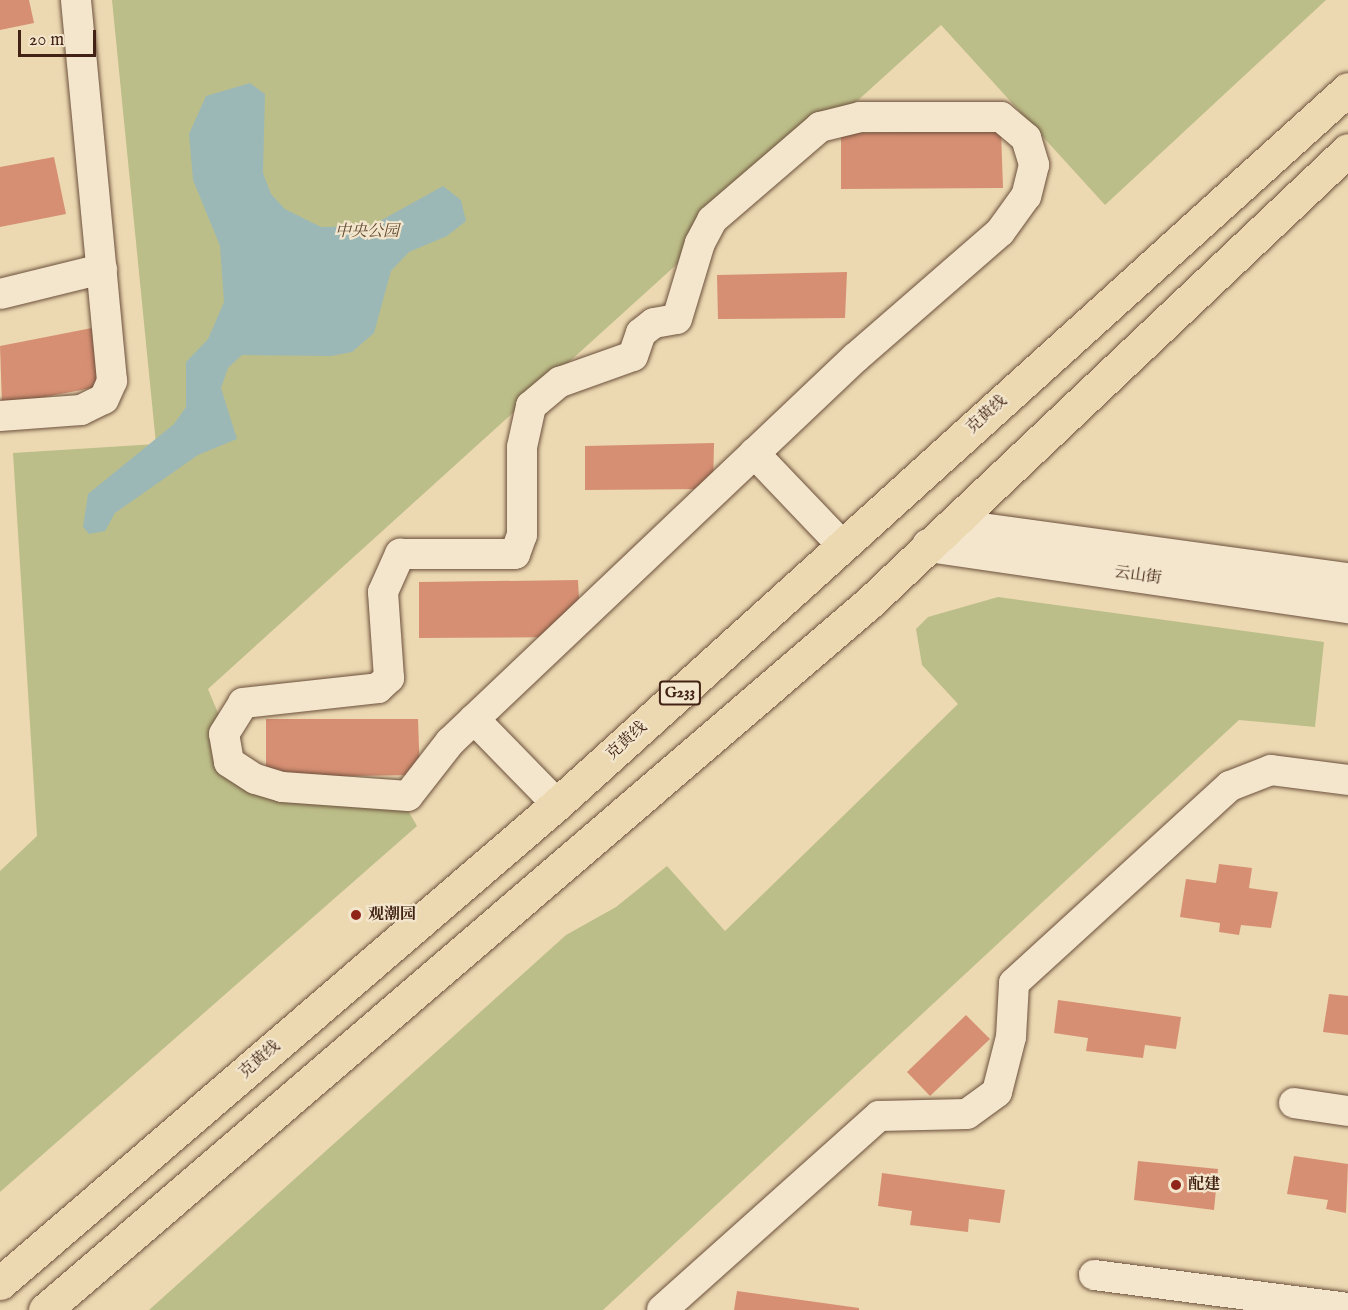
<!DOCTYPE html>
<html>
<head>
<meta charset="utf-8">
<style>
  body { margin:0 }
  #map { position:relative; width:1348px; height:1310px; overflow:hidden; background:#ecd9b2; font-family:"IM FELL English","Noto Serif SC",serif }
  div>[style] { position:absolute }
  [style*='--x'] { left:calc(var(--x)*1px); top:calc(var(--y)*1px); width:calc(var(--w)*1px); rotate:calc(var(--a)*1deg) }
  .green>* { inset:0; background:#bcbe89 }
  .water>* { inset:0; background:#9cb8b6 }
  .building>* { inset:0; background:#d68f73 }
  .roads { filter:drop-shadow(0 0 2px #6c503c) drop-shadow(0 0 2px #6c503c) }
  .minor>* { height:30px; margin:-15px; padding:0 15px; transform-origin:15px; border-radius:15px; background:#f3e6cd }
  .tertiary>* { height:33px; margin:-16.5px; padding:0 16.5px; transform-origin:16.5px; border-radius:16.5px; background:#f3e6cd }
  .trunk>* { height:33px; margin:-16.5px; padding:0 16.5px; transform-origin:16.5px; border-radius:16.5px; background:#ecd9b2 }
  .dots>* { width:16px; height:16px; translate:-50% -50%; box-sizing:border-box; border:3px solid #f3e6cd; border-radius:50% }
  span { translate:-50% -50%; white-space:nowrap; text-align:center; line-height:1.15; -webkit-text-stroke:4.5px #f3e6cd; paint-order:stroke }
  .shield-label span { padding:2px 4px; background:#f3e6cd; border:2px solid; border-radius:4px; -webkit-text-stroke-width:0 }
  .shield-label { font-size:15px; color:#412214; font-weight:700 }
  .park-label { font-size:16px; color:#604931; font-style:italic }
  .street-label { font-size:16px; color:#412214 }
  .poi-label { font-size:16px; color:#412214; font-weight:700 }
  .left { translate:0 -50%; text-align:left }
  .scale { position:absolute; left:18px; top:30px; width:78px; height:27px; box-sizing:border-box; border:3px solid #412214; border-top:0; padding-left:8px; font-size:18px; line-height:21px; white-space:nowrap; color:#412214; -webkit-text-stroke:4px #f3e6cd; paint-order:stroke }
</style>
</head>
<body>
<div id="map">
  <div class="green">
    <div style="clip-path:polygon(112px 0,1326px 0,1105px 205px,941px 25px,208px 689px,250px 790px,406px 807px,417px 826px,0 1192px,0 871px,37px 836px,13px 453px,156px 444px)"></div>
    <div style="clip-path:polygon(998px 597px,1324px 642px,1315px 727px,1239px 720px,603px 1310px,149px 1310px,566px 935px,616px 907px,667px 866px,725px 931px,958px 704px,922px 665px,916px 629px,928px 617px)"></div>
  </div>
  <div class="water">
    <div style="clip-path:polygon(250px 83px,265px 94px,263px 173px,271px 194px,285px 209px,321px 227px,371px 226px,443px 186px,461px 200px,466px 221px,447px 236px,409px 252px,391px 271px,374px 333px,352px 352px,331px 356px,242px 355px,228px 368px,221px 388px,237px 439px,198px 455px,115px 513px,105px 531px,89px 534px,83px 527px,88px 494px,174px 424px,186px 407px,186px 362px,208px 339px,224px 302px,220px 246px,193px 180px,189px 134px,206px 96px)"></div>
  </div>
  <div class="building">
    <div style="clip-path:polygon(0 0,29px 0,34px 23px,0 30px)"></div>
    <div style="clip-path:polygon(1001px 131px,1003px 188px,841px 189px,841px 133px)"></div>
    <div style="clip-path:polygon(54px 157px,66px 214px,0 227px,0 167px)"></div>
    <div style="clip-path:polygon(847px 272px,845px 318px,718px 319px,717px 275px)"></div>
    <div style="clip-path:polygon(97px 327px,108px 385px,2px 405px,0 346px)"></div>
    <div style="clip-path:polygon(714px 443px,713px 489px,585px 490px,585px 446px)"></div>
    <div style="clip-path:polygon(578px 580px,581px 637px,419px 638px,419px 582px)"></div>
    <div style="clip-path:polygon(266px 719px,418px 719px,420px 775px,266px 777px)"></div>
    <div style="clip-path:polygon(1219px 864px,1252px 868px,1249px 888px,1278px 892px,1271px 928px,1241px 925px,1239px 935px,1219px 932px,1220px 923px,1180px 917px,1186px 879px,1216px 883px)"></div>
    <div style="clip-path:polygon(1329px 994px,1348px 996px,1348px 1035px,1323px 1032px)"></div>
    <div style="clip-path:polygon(1058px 1000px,1181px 1017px,1176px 1049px,1145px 1045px,1143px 1058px,1086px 1051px,1088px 1038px,1054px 1033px)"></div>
    <div style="clip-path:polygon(966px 1015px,990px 1039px,930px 1096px,907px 1072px)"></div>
    <div style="clip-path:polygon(1294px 1156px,1348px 1164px,1346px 1213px,1326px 1209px,1328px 1200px,1287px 1194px)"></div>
    <div style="clip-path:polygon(1138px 1161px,1218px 1169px,1214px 1210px,1134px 1200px)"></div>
    <div style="clip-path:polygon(882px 1173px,1005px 1190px,1000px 1223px,969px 1219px,968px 1232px,910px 1225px,912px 1211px,878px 1206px)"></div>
    <div style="clip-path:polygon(737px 1291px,859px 1308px,859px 1310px,734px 1310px)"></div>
  </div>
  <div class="roads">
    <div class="minor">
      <div style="--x:860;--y:117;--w:141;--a:0"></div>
      <div style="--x:1001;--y:117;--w:33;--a:40"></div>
      <div style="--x:1026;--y:138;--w:28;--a:73"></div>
      <div style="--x:1034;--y:165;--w:32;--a:104"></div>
      <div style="--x:1026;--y:196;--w:44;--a:125.8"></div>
      <div style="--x:1000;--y:232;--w:191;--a:139"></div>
      <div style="--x:856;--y:357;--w:560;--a:136.52"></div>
      <div style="--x:450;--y:742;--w:68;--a:127.9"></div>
      <div style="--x:408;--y:796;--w:126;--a:-175.9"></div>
      <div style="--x:282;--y:787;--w:28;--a:-163"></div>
      <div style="--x:255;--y:779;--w:31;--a:-147"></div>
      <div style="--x:229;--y:762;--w:28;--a:-100"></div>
      <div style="--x:224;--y:734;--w:36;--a:-58"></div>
      <div style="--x:243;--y:703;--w:136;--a:-6.3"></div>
      <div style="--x:378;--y:688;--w:15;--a:-42"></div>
      <div style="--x:389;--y:678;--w:86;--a:-94"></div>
      <div style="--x:383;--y:592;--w:42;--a:-65.9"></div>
      <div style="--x:400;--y:554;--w:115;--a:0"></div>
      <div style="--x:515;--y:554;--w:20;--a:-70"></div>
      <div style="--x:522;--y:535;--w:88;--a:-90"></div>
      <div style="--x:522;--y:447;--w:42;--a:-77.6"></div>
      <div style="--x:531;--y:406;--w:38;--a:-40"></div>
      <div style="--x:560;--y:382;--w:77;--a:-19.6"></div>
      <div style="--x:633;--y:356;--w:24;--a:-71"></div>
      <div style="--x:641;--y:333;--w:16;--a:-38"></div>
      <div style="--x:654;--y:323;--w:23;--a:-10"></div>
      <div style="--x:677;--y:319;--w:79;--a:-73.2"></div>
      <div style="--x:700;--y:243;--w:26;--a:-62"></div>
      <div style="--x:712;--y:220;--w:143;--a:-40.7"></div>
      <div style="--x:820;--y:127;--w:41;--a:-14"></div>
      <div style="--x:0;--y:294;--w:105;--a:-13.8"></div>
      <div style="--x:0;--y:416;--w:81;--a:-4.2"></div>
      <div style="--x:81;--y:410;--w:25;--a:-26"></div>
      <div style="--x:104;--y:399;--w:20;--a:-66"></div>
      <div style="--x:112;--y:381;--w:383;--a:-95.4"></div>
      <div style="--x:754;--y:453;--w:129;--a:46.3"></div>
      <div style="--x:474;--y:719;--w:119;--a:45.7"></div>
      <div style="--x:1294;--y:1103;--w:55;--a:8.4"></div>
      <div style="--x:1094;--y:1275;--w:256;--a:7.4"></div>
      <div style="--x:662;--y:1310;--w:291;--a:-41.8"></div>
      <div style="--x:879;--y:1116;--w:88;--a:-1.3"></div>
      <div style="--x:967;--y:1114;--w:37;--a:-36"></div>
      <div style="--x:997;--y:1092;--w:57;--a:-75.7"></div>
      <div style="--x:1011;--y:1037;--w:54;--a:-86.8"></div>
      <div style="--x:1014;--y:983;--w:292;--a:-42.4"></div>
      <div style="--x:1230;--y:786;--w:44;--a:-21.3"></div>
      <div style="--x:1271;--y:770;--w:78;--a:7.4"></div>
    </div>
    <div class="tertiary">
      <div style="--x:952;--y:525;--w:400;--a:7.8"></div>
      <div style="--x:928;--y:545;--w:424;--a:8.3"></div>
    </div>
    <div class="trunk">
      <div style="--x:0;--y:1283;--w:735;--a:-40.69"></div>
      <div style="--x:557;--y:804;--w:1066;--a:-42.11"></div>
      <div style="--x:45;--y:1310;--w:1089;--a:-40.64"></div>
      <div style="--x:871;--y:601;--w:656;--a:-43.4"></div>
    </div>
  </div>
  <div class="dots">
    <div style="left:356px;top:915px;background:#8f2418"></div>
    <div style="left:1176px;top:1185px;background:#8f2418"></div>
  </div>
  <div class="shield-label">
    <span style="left:680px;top:693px">G233</span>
  </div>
  <div class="park-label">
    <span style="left:367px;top:232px">中央公园</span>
  </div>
  <div class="street-label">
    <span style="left:987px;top:415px;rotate:-42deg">克黄线</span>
    <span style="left:1138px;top:576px;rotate:8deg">云山街</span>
    <span style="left:627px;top:741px;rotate:-42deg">克黄线</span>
    <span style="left:260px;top:1060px;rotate:-41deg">克黄线</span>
  </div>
  <div class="poi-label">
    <span class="left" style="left:368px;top:915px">观潮园</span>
    <span class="left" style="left:1188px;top:1185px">配建</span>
  </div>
  <div class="scale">20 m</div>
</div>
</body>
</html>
